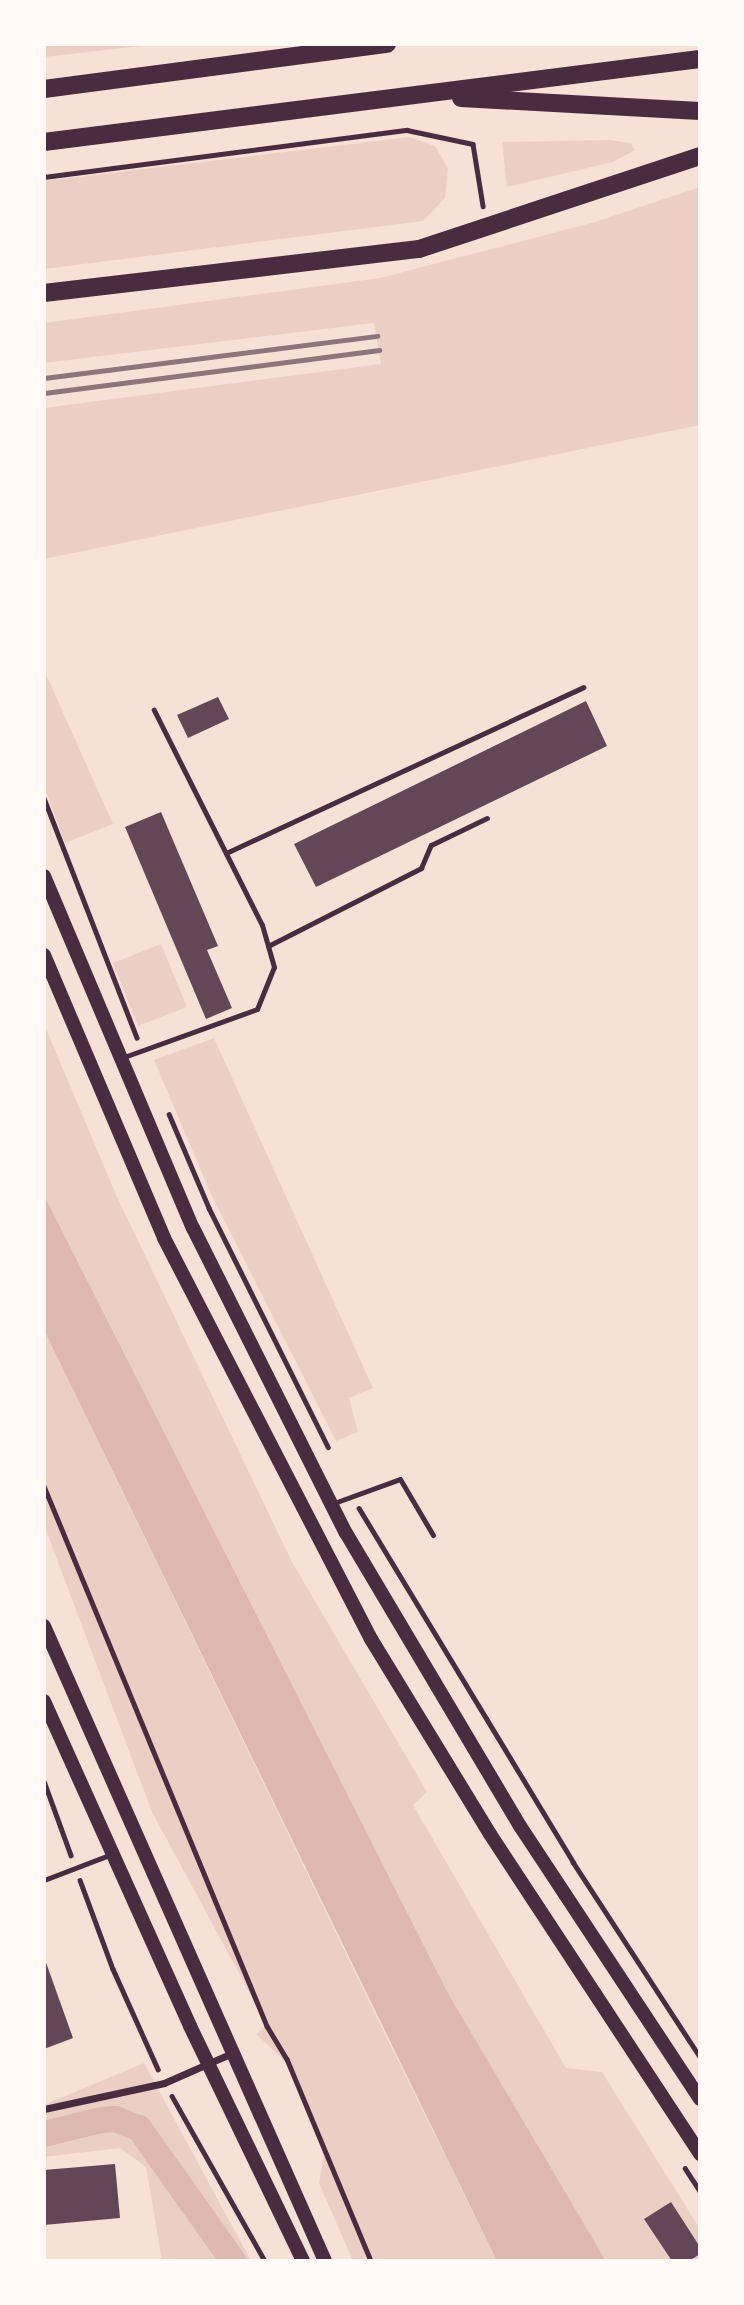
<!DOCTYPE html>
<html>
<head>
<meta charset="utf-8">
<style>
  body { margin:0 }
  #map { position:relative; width:744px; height:2305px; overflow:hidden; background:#f7e1d7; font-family:Manrope,sans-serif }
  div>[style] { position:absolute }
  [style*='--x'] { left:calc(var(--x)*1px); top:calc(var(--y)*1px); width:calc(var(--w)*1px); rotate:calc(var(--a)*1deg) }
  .green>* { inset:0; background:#ebcfc5 }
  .water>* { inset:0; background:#dcb8b0 }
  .canal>* { height:26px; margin:-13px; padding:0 13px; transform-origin:13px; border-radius:13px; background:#dcb8b0 }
  .building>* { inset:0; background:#644757 }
  .path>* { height:4.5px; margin:-2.25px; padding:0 2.25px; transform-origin:2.25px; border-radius:2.25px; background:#4a2c40 }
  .service>* { height:5px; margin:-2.5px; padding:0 2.5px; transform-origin:2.5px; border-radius:2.5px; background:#4a2c40 }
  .minor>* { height:7px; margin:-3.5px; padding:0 3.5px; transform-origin:3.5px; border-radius:3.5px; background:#4a2c40 }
  .secondary>* { height:14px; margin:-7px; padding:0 7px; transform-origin:7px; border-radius:7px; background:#4a2c40 }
  .primary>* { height:18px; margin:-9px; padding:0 9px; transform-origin:9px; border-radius:9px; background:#4a2c40 }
  .rail>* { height:5px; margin:-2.5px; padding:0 2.5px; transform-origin:2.5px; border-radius:2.5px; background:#8f747c }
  span { translate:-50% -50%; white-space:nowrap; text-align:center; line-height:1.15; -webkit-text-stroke:5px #fffaf5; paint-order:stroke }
  .frame { position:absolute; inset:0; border:46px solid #fffaf5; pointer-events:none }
</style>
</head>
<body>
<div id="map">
  <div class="green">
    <div style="clip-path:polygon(44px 44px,159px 44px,44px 57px)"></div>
    <div style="clip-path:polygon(409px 137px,435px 146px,448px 168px,445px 198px,423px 221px,44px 269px,44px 181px)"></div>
    <div style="clip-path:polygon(609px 140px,631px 143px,635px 150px,613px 162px,507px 187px,502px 142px)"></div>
    <div style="clip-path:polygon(700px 187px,700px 425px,44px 559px,44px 408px,381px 364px,374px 323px,44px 363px,44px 323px,380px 278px,595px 222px)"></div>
    <div style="clip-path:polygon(44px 670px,113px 824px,65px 843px,44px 786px)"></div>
    <div style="clip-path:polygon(161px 944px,187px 1007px,138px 1026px,113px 963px)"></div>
    <div style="clip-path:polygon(44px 1024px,117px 1197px,292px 1562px,427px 1792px,413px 1805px,566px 2068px,602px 2072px,700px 2229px,700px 2261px,606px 2261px,449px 1995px,44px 1195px)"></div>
    <div style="clip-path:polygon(214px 1038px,373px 1388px,349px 1398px,358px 1432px,336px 1441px,210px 1192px,154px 1060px)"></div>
    <div style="clip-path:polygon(44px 1330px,386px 2036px,497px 2261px,353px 2261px,319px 2183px,325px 2147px,288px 2064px,256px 2034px,267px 2025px,152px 1812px,44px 1525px)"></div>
    <div style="clip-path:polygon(144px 2063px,251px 2261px,162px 2261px,146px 2167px,120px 2148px,44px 2157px,44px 2105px)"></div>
  </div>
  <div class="water">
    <div style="clip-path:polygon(44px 1195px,449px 1995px,606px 2261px,497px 2261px,44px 1330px)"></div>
  </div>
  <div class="canal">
    <div style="--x:44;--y:2134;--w:59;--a:-13.8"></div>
    <div style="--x:101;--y:2120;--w:14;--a:-4"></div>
    <div style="--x:115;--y:2119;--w:26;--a:21"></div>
    <div style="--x:139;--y:2128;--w:163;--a:54.7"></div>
  </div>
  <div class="building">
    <div style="clip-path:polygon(218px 697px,229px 719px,188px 738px,177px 715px)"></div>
    <div style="clip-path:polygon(586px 701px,607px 746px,316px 887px,294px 844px)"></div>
    <div style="clip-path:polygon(161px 812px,218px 946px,207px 950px,232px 1008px,206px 1019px,125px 827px)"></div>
    <div style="clip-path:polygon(44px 1957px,73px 2038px,44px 2049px)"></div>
    <div style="clip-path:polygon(115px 2164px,120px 2218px,44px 2225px,44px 2170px)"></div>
    <div style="clip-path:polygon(671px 2202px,700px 2247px,700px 2254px,689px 2261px,672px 2261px,644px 2219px)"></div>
  </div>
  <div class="path">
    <div style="--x:44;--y:177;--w:366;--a:-7.4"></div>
    <div style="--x:407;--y:130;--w:67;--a:12"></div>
    <div style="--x:473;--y:144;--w:63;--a:80.8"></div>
    <div style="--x:44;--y:798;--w:257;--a:68.8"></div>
    <div style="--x:169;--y:1114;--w:102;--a:66.9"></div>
    <div style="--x:209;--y:1208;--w:267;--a:63.5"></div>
    <div style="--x:44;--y:1486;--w:584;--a:67.56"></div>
    <div style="--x:267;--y:2026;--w:39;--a:59"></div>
    <div style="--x:287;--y:2059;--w:219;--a:67.4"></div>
    <div style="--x:359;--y:1508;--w:414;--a:58.8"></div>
    <div style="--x:573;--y:1862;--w:233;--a:56.9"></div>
    <div style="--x:44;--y:1781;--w:79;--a:70"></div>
    <div style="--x:80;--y:1880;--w:95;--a:69.7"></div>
    <div style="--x:113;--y:1969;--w:110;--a:65.8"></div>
    <div style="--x:172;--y:2096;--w:189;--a:60.6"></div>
    <div style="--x:685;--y:2168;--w:27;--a:57"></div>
  </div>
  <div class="service">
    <div style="--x:226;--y:853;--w:394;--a:-24.9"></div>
    <div style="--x:268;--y:946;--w:172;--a:-27"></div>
    <div style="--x:421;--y:868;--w:25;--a:-67"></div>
    <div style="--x:431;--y:845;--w:62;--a:-25.7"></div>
    <div style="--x:124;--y:1057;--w:141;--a:-19.8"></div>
    <div style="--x:257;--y:1009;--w:45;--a:-68"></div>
    <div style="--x:274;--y:967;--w:44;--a:-105.9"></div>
    <div style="--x:262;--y:925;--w:241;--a:-116.7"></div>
    <div style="--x:334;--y:1503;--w:70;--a:-20"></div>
    <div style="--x:400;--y:1479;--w:65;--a:59.5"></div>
    <div style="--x:44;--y:1880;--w:73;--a:-20.9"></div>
  </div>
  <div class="minor">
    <div style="--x:44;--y:2109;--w:123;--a:-12.2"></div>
    <div style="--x:164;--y:2083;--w:72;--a:-23.7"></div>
  </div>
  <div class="secondary">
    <div style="--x:44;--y:876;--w:382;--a:67.1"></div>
    <div style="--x:193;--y:1228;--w:341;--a:63.4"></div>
    <div style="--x:346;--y:1533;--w:341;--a:59.3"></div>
    <div style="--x:520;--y:1826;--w:327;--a:56.6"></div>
    <div style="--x:44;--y:955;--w:307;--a:67"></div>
    <div style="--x:164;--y:1238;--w:451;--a:62.7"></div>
    <div style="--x:371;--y:1639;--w:228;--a:58.6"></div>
    <div style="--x:490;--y:1834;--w:383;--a:56.7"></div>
    <div style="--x:44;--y:1626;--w:694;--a:66.13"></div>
    <div style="--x:44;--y:1701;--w:356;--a:65.8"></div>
    <div style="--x:190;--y:2026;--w:261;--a:64.3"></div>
  </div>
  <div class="primary">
    <div style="--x:44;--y:89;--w:346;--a:-7.5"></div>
    <div style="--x:461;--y:98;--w:239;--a:3.1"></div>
    <div style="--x:44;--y:142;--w:661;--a:-7.21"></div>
    <div style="--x:44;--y:293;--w:378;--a:-6.7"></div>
    <div style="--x:419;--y:249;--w:296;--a:-18.3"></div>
  </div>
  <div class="rail">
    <div style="--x:44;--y:378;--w:336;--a:-7.2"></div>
    <div style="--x:44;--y:393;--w:338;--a:-7.3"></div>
  </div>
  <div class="frame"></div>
</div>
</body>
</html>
